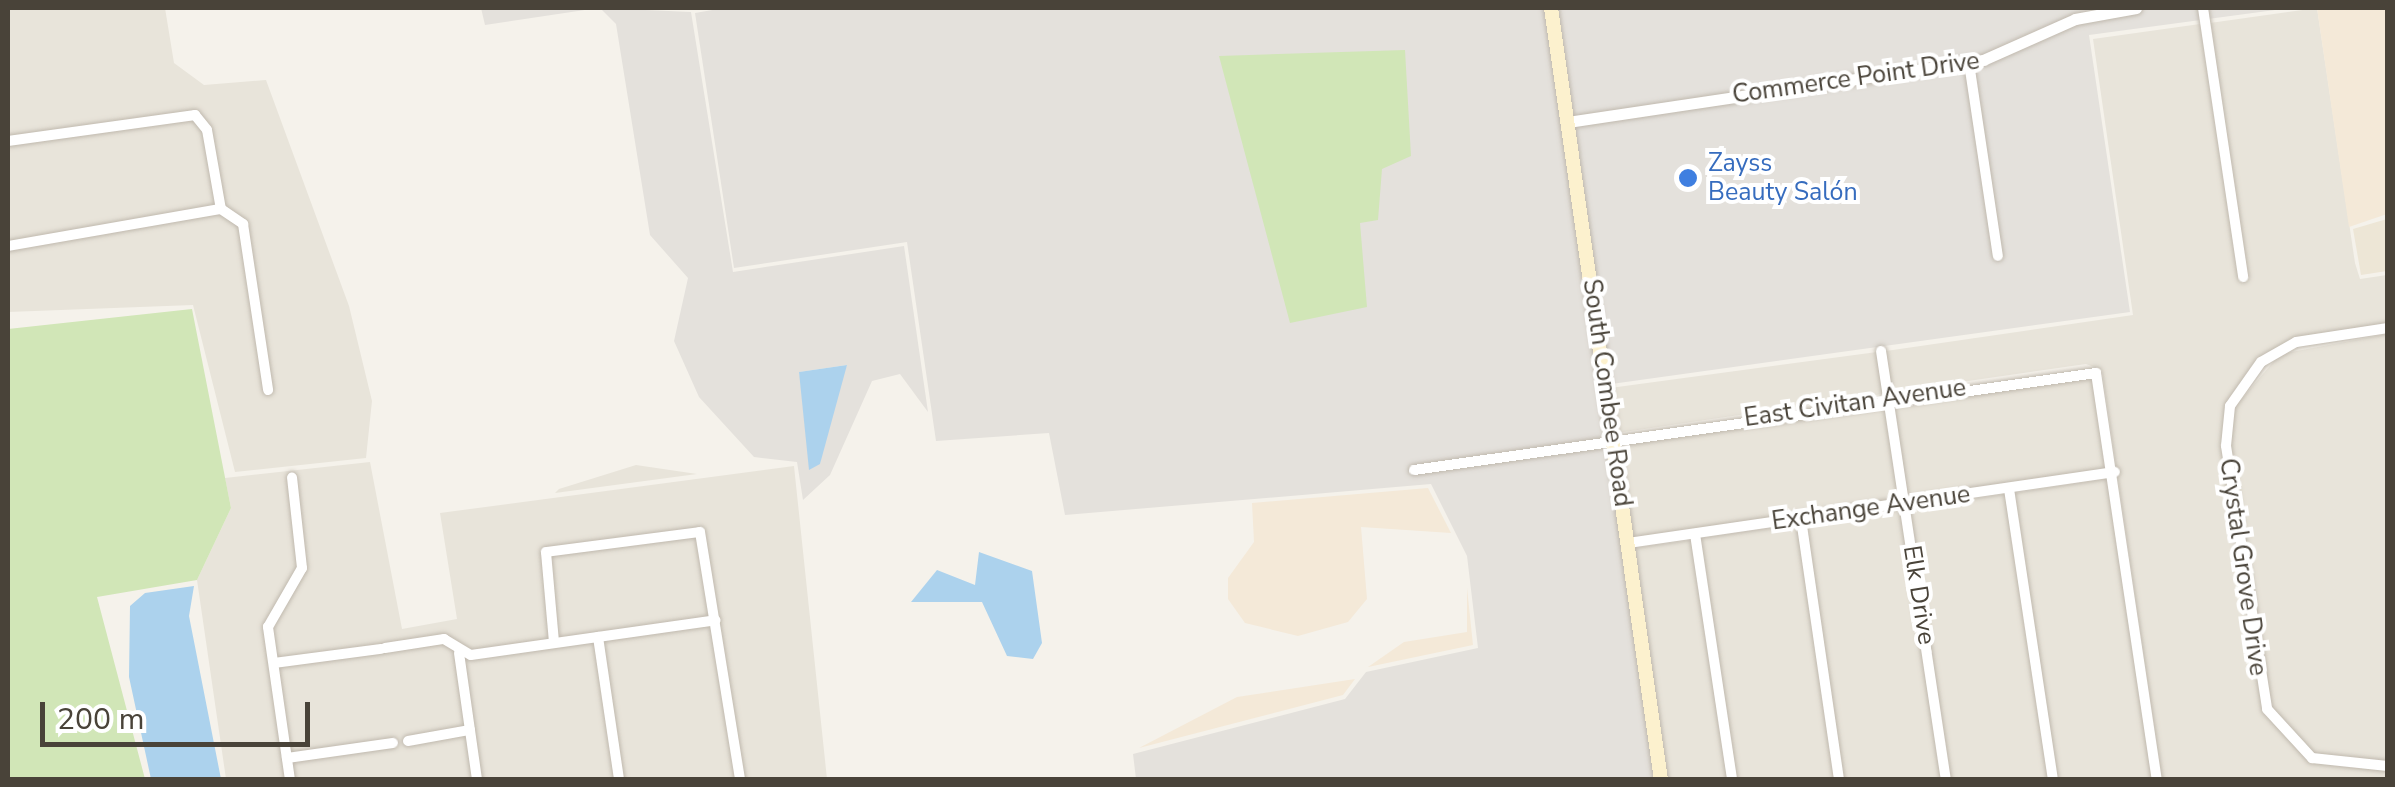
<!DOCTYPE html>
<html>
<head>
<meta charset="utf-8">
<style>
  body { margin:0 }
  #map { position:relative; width:2395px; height:787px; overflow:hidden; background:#f5f2eb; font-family:"Nunito Sans",sans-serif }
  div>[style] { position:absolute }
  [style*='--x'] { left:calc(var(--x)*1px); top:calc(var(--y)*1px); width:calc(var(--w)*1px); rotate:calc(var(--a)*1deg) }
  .residential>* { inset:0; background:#e8e4da }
  .commercial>* { inset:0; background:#f4e9d8 }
  .industrial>* { inset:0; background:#e4e1dc }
  .education>* { inset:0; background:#ede6d6 }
  .green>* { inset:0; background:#d1e6b7 }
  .water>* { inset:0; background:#acd2ed }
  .roads { filter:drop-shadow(0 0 2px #c0b9ae) drop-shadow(0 0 2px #c0b9ae) }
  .minor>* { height:10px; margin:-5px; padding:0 5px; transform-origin:5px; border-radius:5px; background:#fff }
  .tertiary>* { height:11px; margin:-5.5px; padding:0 5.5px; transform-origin:5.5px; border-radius:5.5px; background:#fff }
  .secondary>* { height:14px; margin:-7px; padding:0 7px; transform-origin:7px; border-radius:7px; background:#fcf1ce }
  .dots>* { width:28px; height:28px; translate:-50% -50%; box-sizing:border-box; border:5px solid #fff; border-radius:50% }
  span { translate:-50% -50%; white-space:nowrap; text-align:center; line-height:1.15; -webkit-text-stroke:8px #fff; paint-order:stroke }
  .street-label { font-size:25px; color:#494339 }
  .shop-label { font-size:25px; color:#366cbe }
  .left { translate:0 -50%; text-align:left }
  .frame { position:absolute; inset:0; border:10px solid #494339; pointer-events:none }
  .scale { position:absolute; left:40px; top:702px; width:270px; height:45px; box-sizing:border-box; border:5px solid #494339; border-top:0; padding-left:12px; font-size:30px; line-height:35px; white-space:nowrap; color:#494339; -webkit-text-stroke:8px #fff; paint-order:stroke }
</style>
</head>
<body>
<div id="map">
  <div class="residential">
    <div style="clip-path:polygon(8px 8px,165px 8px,174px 63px,204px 85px,266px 80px,349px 306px,372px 401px,366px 458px,235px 472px,193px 305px,8px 312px)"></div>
    <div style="clip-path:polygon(2317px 8px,2355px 263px,2360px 279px,2387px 275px,2387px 323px,2296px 337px,2257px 358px,2226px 403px,2221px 446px,2263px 712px,2311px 763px,2387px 771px,2387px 779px,2162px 779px,2102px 370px,2086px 364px,1892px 392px,1886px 351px,2133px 315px,2093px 39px,2200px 24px,2239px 282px,2248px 281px,2210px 23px)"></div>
    <div style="clip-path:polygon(2387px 334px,2387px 761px,2314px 754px,2271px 707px,2230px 445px,2234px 408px,2280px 354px)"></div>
    <div style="clip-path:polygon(1877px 352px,1883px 394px,1617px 433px,1610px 388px)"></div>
    <div style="clip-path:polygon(2093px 378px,2109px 468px,1907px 497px,1894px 403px)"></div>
    <div style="clip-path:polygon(1884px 404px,1898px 499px,1632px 538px,1618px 444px)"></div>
    <div style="clip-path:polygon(370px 462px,402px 629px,457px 619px,440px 513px,794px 466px,827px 779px,226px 779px,197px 580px,231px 508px,225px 478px)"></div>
    <div style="clip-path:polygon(636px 465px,697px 474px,555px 493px,559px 489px)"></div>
    <div style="clip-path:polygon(2111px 478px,2152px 779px,2057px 779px,2015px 493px)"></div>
    <div style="clip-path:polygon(2006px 494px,2048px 779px,1951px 779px,1910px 508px)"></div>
    <div style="clip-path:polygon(1900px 509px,1941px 779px,1844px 779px,1806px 523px)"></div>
    <div style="clip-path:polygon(1797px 524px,1835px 779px,1737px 779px,1701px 538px)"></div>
    <div style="clip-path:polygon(1692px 540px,1727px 779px,1666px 779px,1634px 548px)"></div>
  </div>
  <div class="commercial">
    <div style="clip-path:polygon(2317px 8px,2387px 8px,2387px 214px,2349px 227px)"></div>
    <div style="clip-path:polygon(1428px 488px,1451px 533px,1361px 527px,1367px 599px,1348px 622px,1298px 636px,1245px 623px,1228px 599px,1228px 578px,1254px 542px,1252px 503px)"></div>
    <div style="clip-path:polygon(1467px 588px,1473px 645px,1368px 667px,1404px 642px,1467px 632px)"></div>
    <div style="clip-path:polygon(1355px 679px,1343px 695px,1139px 748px,1237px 697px)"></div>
  </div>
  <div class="industrial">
    <div style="clip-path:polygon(481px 8px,598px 8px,485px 25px)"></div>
    <div style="clip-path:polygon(evenodd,600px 8px,691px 12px,733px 272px,904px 246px,928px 412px,900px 374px,872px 381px,830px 475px,803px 500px,797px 462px,754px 457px,699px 397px,674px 341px,688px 278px,650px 235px,616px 24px,600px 8px,847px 365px,827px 413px,820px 464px,799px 372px,847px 365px)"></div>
    <div style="clip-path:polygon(724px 8px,2289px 8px,2089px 35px,2130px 312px,1597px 386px,1657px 780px,1136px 779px,1133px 754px,1345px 699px,1366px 672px,1478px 648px,1467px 556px,1431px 484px,1065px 515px,1049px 433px,936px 441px,907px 242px,734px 268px,695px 13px)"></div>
  </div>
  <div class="education">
    <div style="clip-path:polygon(2387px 219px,2387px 271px,2361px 275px,2353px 229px)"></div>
  </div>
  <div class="green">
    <div style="clip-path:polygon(1405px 50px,1411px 156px,1382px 169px,1378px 220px,1360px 223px,1367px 307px,1290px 323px,1219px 56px)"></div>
    <div style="clip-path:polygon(192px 309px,231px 508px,197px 580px,97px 597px,145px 779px,8px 779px,8px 329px)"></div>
  </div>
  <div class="water">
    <div style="clip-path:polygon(847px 365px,820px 464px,809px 470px,799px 372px)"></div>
    <div style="clip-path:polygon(979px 552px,1032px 571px,1042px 643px,1033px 659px,1007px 656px,982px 602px,911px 602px,937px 570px,975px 585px)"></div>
    <div style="clip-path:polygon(194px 586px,189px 616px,221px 779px,151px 779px,129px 677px,130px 606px,145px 593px)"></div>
  </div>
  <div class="roads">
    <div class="minor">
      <div style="--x:2203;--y:8;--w:272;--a:81.5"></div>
      <div style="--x:1969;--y:63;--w:195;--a:81.5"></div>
      <div style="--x:8;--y:141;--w:189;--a:-7.9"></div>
      <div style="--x:195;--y:115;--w:19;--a:51"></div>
      <div style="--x:207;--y:130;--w:80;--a:80"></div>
      <div style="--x:221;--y:209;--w:27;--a:34"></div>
      <div style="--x:243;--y:224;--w:168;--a:81.4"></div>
      <div style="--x:8;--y:246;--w:216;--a:-9.9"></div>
      <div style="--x:2388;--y:328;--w:93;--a:171.3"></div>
      <div style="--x:2296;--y:342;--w:40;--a:150.3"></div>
      <div style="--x:2261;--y:362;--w:54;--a:125.2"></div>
      <div style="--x:2230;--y:406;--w:40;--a:95.7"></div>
      <div style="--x:2226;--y:446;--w:266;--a:81.1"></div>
      <div style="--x:2267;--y:709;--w:67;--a:47.4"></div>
      <div style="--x:2312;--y:758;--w:76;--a:6"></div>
      <div style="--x:1881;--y:351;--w:434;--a:81.4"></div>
      <div style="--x:1414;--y:470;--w:689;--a:-8.09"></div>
      <div style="--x:2096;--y:373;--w:412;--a:81.5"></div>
      <div style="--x:2009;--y:489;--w:294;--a:81.4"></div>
      <div style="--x:1801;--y:519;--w:264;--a:81.7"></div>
      <div style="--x:1695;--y:534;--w:249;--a:81.4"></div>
      <div style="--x:1628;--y:543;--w:492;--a:-8.3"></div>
      <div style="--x:598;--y:637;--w:145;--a:81.6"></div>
      <div style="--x:554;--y:642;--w:90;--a:-95.1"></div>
      <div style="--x:546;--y:552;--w:155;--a:-7.4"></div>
      <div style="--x:700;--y:532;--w:251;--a:80.8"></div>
      <div style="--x:385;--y:648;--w:60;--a:-8.7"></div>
      <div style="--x:444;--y:639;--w:31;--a:31"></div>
      <div style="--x:471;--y:655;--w:247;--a:-8.1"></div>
      <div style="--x:459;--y:653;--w:128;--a:81.9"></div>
      <div style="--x:274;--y:663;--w:108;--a:-7.5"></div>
      <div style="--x:408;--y:741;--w:63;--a:-10.1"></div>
      <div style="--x:287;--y:758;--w:107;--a:-8.1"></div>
      <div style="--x:290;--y:780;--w:155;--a:-98.2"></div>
      <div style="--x:268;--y:627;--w:68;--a:-60"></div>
      <div style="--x:302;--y:568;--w:91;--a:-96.3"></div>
    </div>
    <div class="tertiary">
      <div style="--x:1568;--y:122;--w:420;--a:-8.5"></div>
      <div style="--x:1983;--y:60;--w:101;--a:-24"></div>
      <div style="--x:2075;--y:19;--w:62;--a:-10.2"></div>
    </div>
    <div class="secondary">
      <div style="--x:1551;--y:8;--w:780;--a:81.89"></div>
    </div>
  </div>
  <div class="dots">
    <div style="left:1688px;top:178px;background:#3f7fe0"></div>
  </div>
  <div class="street-label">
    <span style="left:1856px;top:78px;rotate:-8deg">Commerce Point Drive</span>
    <span style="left:1607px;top:393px;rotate:82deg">South Combee Road</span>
    <span style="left:1855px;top:403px;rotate:-8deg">East Civitan Avenue</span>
    <span style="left:1871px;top:508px;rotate:-8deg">Exchange Avenue</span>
    <span style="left:2243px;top:567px;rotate:82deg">Crystal Grove Drive</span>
    <span style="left:1919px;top:595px;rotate:81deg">Elk Drive</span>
  </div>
  <div class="shop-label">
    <span class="left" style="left:1708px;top:178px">Zayss<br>Beauty Salón</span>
  </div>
  <div class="frame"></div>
  <div class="scale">200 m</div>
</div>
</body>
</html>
